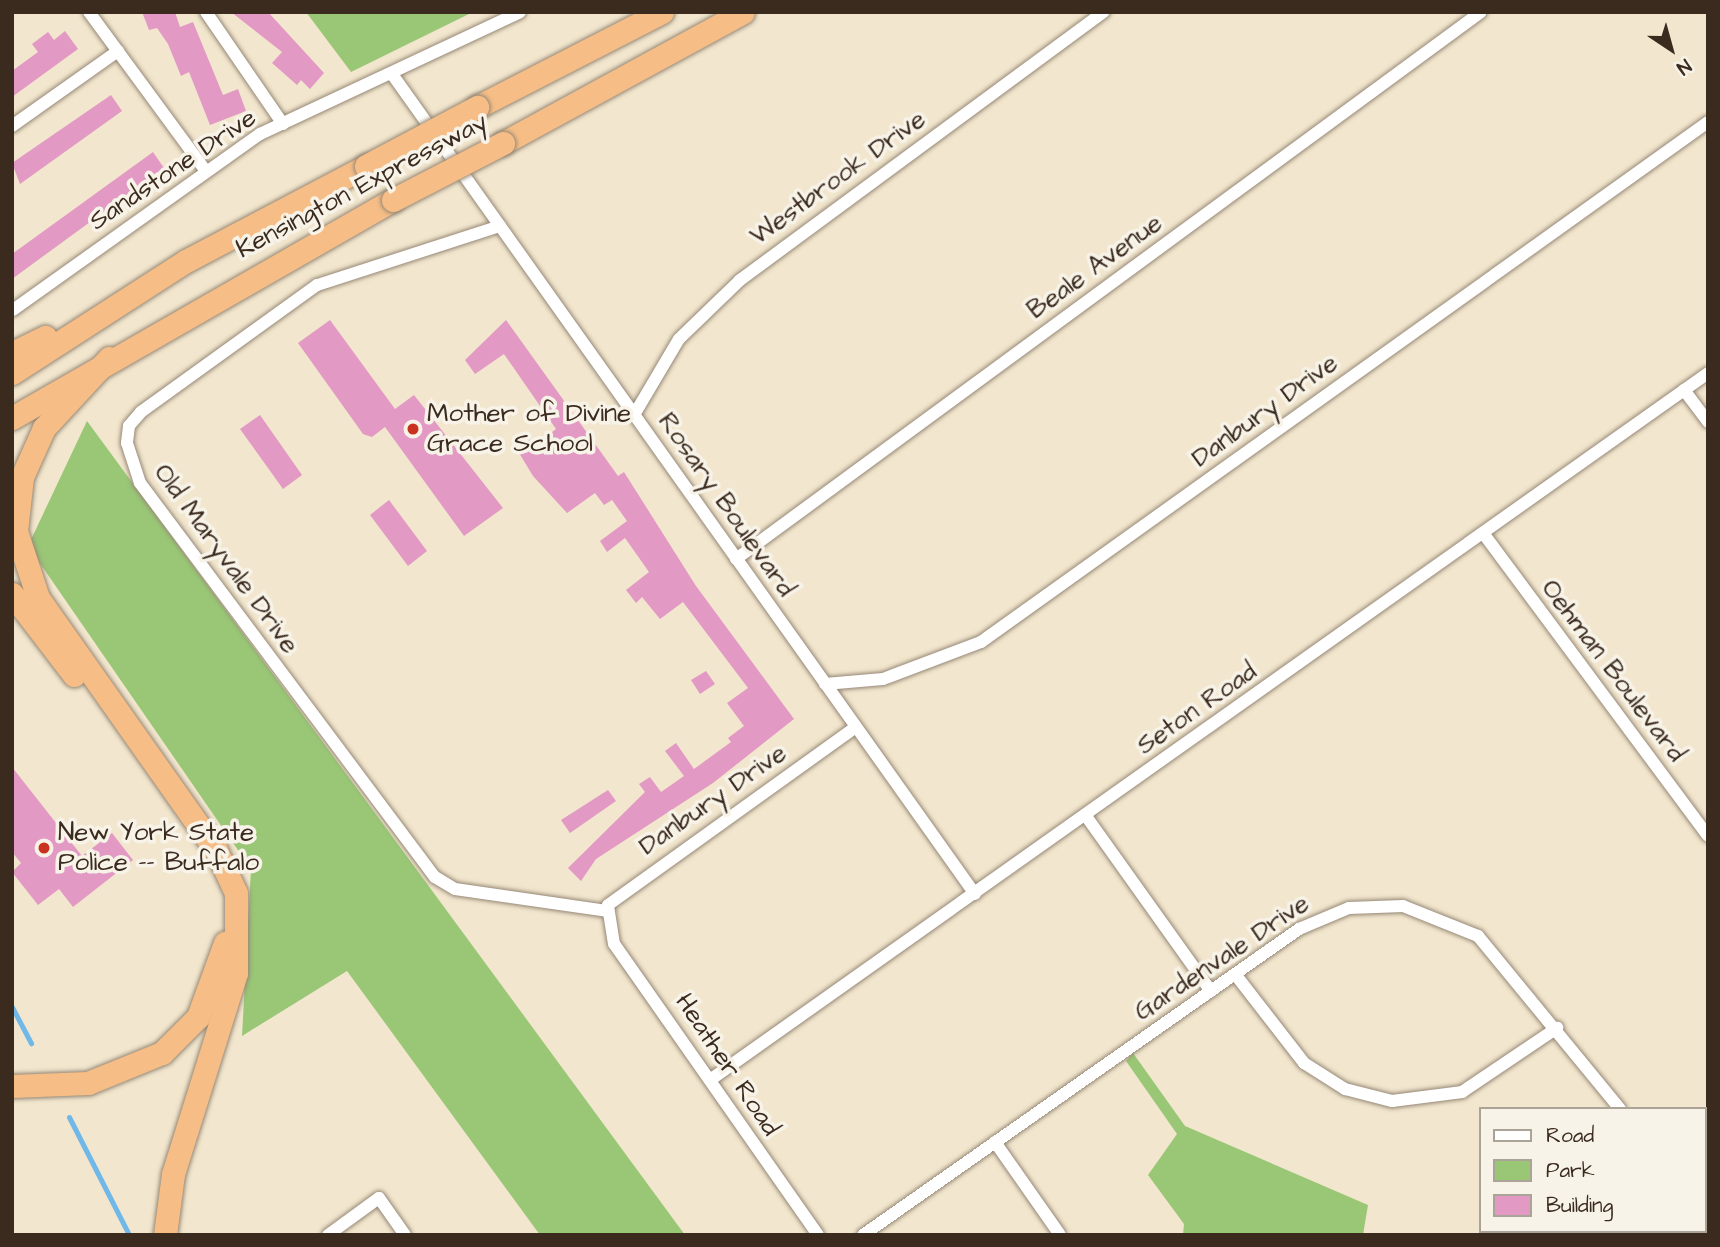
<!DOCTYPE html>
<html>
<head>
<meta charset="utf-8">
<style>
  body { margin:0 }
  #map { position:relative; width:1720px; height:1247px; overflow:hidden; background:#f2e6ce; font-family:"Architects Daughter",sans-serif }
  div>[style] { position:absolute }
  [style*='--x'] { left:calc(var(--x)*1px); top:calc(var(--y)*1px); width:calc(var(--w)*1px); rotate:calc(var(--a)*1deg) }
  .green>* { inset:0; background:#99c776 }
  .stream>* { height:5px; margin:-2.5px; padding:0 2.5px; transform-origin:2.5px; border-radius:2.5px; background:#70b8e8 }
  .building>* { inset:0; background:#e299c4 }
  .roads { filter:drop-shadow(0 0 2px #968876) drop-shadow(0 0 2px #968876) }
  .street>* { height:12px; margin:-6px; padding:0 6px; transform-origin:6px; border-radius:6px; background:#fff }
  .highway>* { height:23px; margin:-11.5px; padding:0 11.5px; transform-origin:11.5px; border-radius:11.5px; background:#f6be86 }
  .bridges { filter:drop-shadow(0 0 2px #968876) drop-shadow(0 0 2px #968876) }
  .highway-bridge>* { height:23px; margin:-11.5px; padding:0 11.5px; transform-origin:11.5px; border-radius:11.5px; background:#f6be86 }
  .dots>* { width:19px; height:19px; translate:-50% -50%; box-sizing:border-box; border:4px solid #f7f3e8; border-radius:50% }
  span { translate:-50% -50%; white-space:nowrap; text-align:center; line-height:1.15; -webkit-text-stroke:7px #f7f3e8; paint-order:stroke }
  .street-label { font-size:26px; color:#3b2a1e }
  .poi-label { font-size:26px; color:#3b2a1e }
  .left { translate:0 -50%; text-align:left }
  .frame { position:absolute; inset:0; border:14px solid #3b2a1e; pointer-events:none }
  .legend { position:absolute; left:1479px; top:1107px; width:228px; height:126px; box-sizing:border-box; background:#f7f3e8; border:2px solid #aca397; margin:0; padding:9px 12px; list-style:none; font-size:21px; color:#3b2a1e }
  .legend li { display:flex; align-items:center; gap:14px; height:35px }
  .legend b { width:35px; border:2px solid #aca397 }
  .north { position:absolute; left:1636px; top:14px; width:70px; height:70px; -webkit-text-stroke:5px #f7f3e8; paint-order:stroke; rotate:144deg; font-size:19px; font-weight:700; line-height:28px; text-align:center; color:#3b2a1e }
  .north::after { content:''; display:block; margin:auto; width:24px; height:32px; background:#3b2a1e; clip-path:polygon(50% 0,100% 100%,50% 72%,0 100%) }
</style>
</head>
<body>
<div id="map">
  <div class="green">
    <div style="clip-path:polygon(306px 12px,473px 12px,351px 72px)"></div>
    <div style="clip-path:polygon(87px 421px,685px 1235px,540px 1235px,347px 971px,242px 1036px,251px 869px,28px 546px)"></div>
    <div style="clip-path:polygon(1133px 1053px,1185px 1126px,1368px 1205px,1363px 1235px,1183px 1235px,1184px 1224px,1148px 1175px,1177px 1134px,1126px 1061px)"></div>
  </div>
  <div class="stream">
    <div style="--x:12;--y:1007;--w:41;--a:62.2"></div>
    <div style="--x:69;--y:1117;--w:132;--a:63"></div>
  </div>
  <div class="building">
    <div style="clip-path:polygon(142px 12px,175px 12px,180px 27px,193px 22px,223px 95px,238px 89px,246px 111px,210px 125px,189px 72px,181px 76px,168px 44px,157px 28px,149px 30px)"></div>
    <div style="clip-path:polygon(231px 12px,268px 12px,324px 73px,310px 89px,301px 80px,297px 85px,272px 63px,282px 52px)"></div>
    <div style="clip-path:polygon(65px 31px,78px 49px,12px 97px,12px 71px,38px 52px,32px 44px,48px 32px,54px 40px)"></div>
    <div style="clip-path:polygon(111px 95px,122px 111px,20px 184px,12px 163px)"></div>
    <div style="clip-path:polygon(153px 152px,164px 168px,12px 279px,12px 254px)"></div>
    <div style="clip-path:polygon(330px 320px,395px 409px,414px 395px,503px 508px,464px 536px,385px 427px,372px 437px,363px 434px,298px 343px)"></div>
    <div style="clip-path:polygon(506px 320px,613px 469px,618px 476px,624px 472px,696px 586px,794px 719px,713px 783px,596px 859px,581px 881px,568px 868px,645px 792px,639px 784px,650px 777px,661px 792px,684px 776px,665px 751px,676px 743px,694px 769px,731px 742px,728px 738px,744px 726px,727px 703px,748px 688px,683px 602px,660px 619px,642px 597px,636px 603px,626px 590px,649px 572px,625px 538px,607px 552px,600px 541px,627px 521px,612px 500px,604px 505px,595px 493px,567px 513px,533px 476px,513px 443px,526px 434px,534px 446px,556px 429px,504px 354px,475px 374px,465px 360px)"></div>
    <div style="clip-path:polygon(260px 415px,302px 475px,283px 489px,240px 429px)"></div>
    <div style="clip-path:polygon(389px 500px,427px 551px,408px 566px,370px 515px)"></div>
    <div style="clip-path:polygon(706px 671px,715px 684px,700px 694px,691px 680px)"></div>
    <div style="clip-path:polygon(12px 767px,82px 856px,112px 833px,133px 860px,73px 907px,59px 889px,38px 905px,12px 872px,21px 863px,12px 852px)"></div>
    <div style="clip-path:polygon(608px 790px,616px 801px,570px 833px,561px 820px)"></div>
  </div>
  <div class="roads">
    <div class="street">
      <div style="--x:89;--y:12;--w:197;--a:53.7"></div>
      <div style="--x:206;--y:12;--w:136;--a:55.5"></div>
      <div style="--x:392;--y:74;--w:1006;--a:54.59"></div>
      <div style="--x:12;--y:126;--w:130;--a:-35.3"></div>
      <div style="--x:500;--y:226;--w:192;--a:162.1"></div>
      <div style="--x:317;--y:285;--w:217;--a:144.2"></div>
      <div style="--x:141;--y:412;--w:18;--a:131"></div>
      <div style="--x:129;--y:426;--w:17;--a:97"></div>
      <div style="--x:127;--y:443;--w:42;--a:72"></div>
      <div style="--x:140;--y:483;--w:492;--a:53.2"></div>
      <div style="--x:435;--y:877;--w:23;--a:31"></div>
      <div style="--x:455;--y:889;--w:155;--a:8.2"></div>
      <div style="--x:13;--y:310;--w:303;--a:-35.5"></div>
      <div style="--x:260;--y:134;--w:287;--a:-25.1"></div>
      <div style="--x:1684;--y:390;--w:40;--a:53"></div>
      <div style="--x:634;--y:415;--w:88;--a:-59.4"></div>
      <div style="--x:679;--y:339;--w:85;--a:-44"></div>
      <div style="--x:740;--y:280;--w:452;--a:-36.4"></div>
      <div style="--x:1483;--y:533;--w:377;--a:53.4"></div>
      <div style="--x:736;--y:559;--w:924;--a:-36.29"></div>
      <div style="--x:825;--y:684;--w:58;--a:-4.9"></div>
      <div style="--x:883;--y:679;--w:105;--a:-20.7"></div>
      <div style="--x:981;--y:642;--w:894;--a:-35.57"></div>
      <div style="--x:1086;--y:816;--w:215;--a:54.5"></div>
      <div style="--x:1235;--y:974;--w:113;--a:52.2"></div>
      <div style="--x:1304;--y:1063;--w:49;--a:32.4"></div>
      <div style="--x:1345;--y:1089;--w:49;--a:14.3"></div>
      <div style="--x:1392;--y:1101;--w:71;--a:-7.3"></div>
      <div style="--x:1462;--y:1092;--w:115;--a:-34"></div>
      <div style="--x:710;--y:1080;--w:1223;--a:-35.31"></div>
      <div style="--x:995;--y:1142;--w:113;--a:55"></div>
      <div style="--x:1703;--y:1231;--w:4;--a:76"></div>
      <div style="--x:328;--y:1235;--w:63;--a:-36"></div>
      <div style="--x:379;--y:1198;--w:45;--a:54.9"></div>
      <div style="--x:818;--y:1235;--w:355;--a:-125"></div>
      <div style="--x:614;--y:944;--w:39;--a:-99"></div>
      <div style="--x:608;--y:905;--w:305;--a:-35.7"></div>
      <div style="--x:863;--y:1235;--w:533;--a:-35.06"></div>
      <div style="--x:1299;--y:929;--w:54;--a:-22.8"></div>
      <div style="--x:1349;--y:908;--w:54;--a:-2.1"></div>
      <div style="--x:1403;--y:906;--w:81;--a:21.8"></div>
      <div style="--x:1478;--y:936;--w:224;--a:50.6"></div>
    </div>
    <div class="highway">
      <div style="--x:477;--y:107;--w:208;--a:-27.2"></div>
      <div style="--x:503;--y:143;--w:273;--a:-28.6"></div>
      <div style="--x:12;--y:353;--w:37;--a:-26"></div>
      <div style="--x:109;--y:358;--w:96;--a:132.9"></div>
      <div style="--x:44;--y:428;--w:54;--a:114.2"></div>
      <div style="--x:22;--y:477;--w:54;--a:96.3"></div>
      <div style="--x:16;--y:531;--w:71;--a:71.8"></div>
      <div style="--x:38;--y:598;--w:309;--a:54.8"></div>
      <div style="--x:216;--y:850;--w:47;--a:65.1"></div>
      <div style="--x:236;--y:893;--w:80;--a:90"></div>
      <div style="--x:236;--y:973;--w:211;--a:107.4"></div>
      <div style="--x:173;--y:1174;--w:62;--a:97.5"></div>
      <div style="--x:12;--y:373;--w:207;--a:-32.8"></div>
      <div style="--x:186;--y:261;--w:204;--a:-27.8"></div>
      <div style="--x:12;--y:418;--w:439;--a:-29.8"></div>
      <div style="--x:12;--y:594;--w:102;--a:52.6"></div>
      <div style="--x:12;--y:1086;--w:76;--a:-2.3"></div>
      <div style="--x:88;--y:1083;--w:80;--a:-22.1"></div>
      <div style="--x:162;--y:1053;--w:51;--a:-45"></div>
      <div style="--x:198;--y:1017;--w:79;--a:-70"></div>
    </div>
  </div>
  <div class="bridges">
    <div class="highway-bridge">
      <div style="--x:366;--y:166;--w:126;--a:-28"></div>
      <div style="--x:393;--y:200;--w:124;--a:-27.4"></div>
    </div>
  </div>
  <div class="dots">
    <div style="left:413px;top:429px;background:#c8321e"></div>
    <div style="left:44px;top:848px;background:#c8321e"></div>
  </div>
  <div class="street-label">
    <span style="left:173px;top:170px;rotate:-34deg">Sandstone Drive</span>
    <span style="left:838px;top:178px;rotate:-36deg">Westbrook Drive</span>
    <span style="left:362px;top:186px;rotate:-28deg">Kensington Expressway</span>
    <span style="left:1095px;top:267px;rotate:-36deg">Beale Avenue</span>
    <span style="left:1265px;top:411px;rotate:-36deg">Danbury Drive</span>
    <span style="left:726px;top:505px;rotate:55deg">Rosary Boulevard</span>
    <span style="left:226px;top:559px;rotate:54deg">Old Maryvale Drive</span>
    <span style="left:1613px;top:671px;rotate:53deg">Oehman Boulevard</span>
    <span style="left:1197px;top:709px;rotate:-35deg">Seton Road</span>
    <span style="left:713px;top:800px;rotate:-35deg">Danbury Drive</span>
    <span style="left:1222px;top:958px;rotate:-34deg">Gardenvale Drive</span>
    <span style="left:727px;top:1065px;rotate:56deg">Heather Road</span>
  </div>
  <div class="poi-label">
    <span class="left" style="left:427px;top:429px">Mother of Divine<br>Grace School</span>
    <span class="left" style="left:58px;top:848px">New York State<br>Police -- Buffalo</span>
  </div>
  <div class="frame"></div>
  <ul class="legend">
  <li><b style="height:9px;background:#fff"></b>Road</li>
  <li><b style="height:19px;background:#99c776"></b>Park</li>
  <li><b style="height:19px;background:#e299c4"></b>Building</li>
  </ul>
  <div class="north">N</div>
</div>
</body>
</html>
